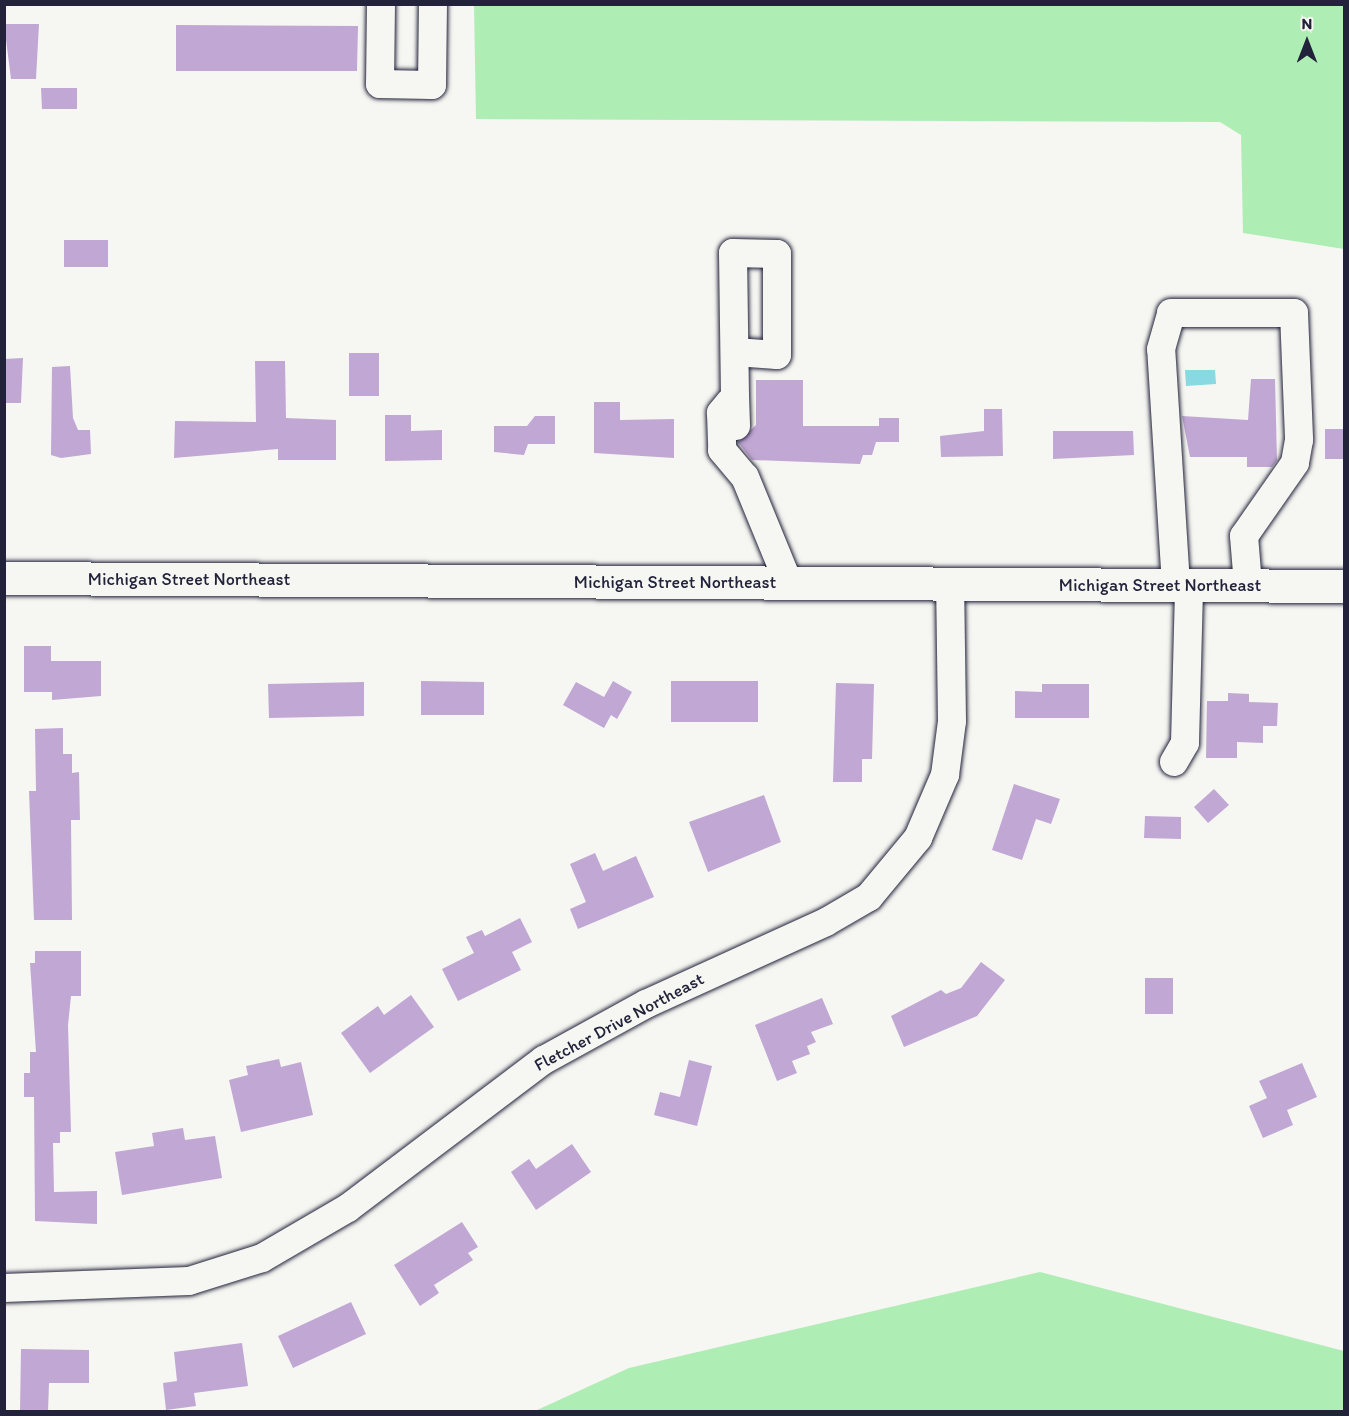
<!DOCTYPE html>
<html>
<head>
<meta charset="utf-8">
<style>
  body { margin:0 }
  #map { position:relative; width:1349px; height:1416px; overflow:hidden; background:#f6f6f2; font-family:Itim,sans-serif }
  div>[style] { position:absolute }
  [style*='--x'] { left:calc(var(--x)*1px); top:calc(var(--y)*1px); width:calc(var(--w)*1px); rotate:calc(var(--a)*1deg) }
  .green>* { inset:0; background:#aeedb4 }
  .water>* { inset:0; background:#88d9e1 }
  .building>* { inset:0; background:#c1a7d4 }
  .roads { filter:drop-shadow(0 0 2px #22223b) drop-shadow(0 0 2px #22223b) }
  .minor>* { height:28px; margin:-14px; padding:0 14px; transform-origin:14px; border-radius:14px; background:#f6f6f2 }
  .major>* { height:33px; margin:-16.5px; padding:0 16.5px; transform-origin:16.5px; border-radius:16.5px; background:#f6f6f2 }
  span { translate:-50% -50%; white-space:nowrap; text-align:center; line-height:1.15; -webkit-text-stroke:5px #f6f6f2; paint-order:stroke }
  .street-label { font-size:18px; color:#22223b }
  .frame { position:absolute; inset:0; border:6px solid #22223b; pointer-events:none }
  .north { position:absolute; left:1277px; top:12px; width:60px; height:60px; -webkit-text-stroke:4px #f6f6f2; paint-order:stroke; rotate:0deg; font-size:16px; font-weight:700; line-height:24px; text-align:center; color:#22223b }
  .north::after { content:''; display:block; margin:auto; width:21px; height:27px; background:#22223b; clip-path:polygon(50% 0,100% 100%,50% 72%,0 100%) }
</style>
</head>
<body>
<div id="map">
  <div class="green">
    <div style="clip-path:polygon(474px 5px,1344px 5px,1344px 249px,1243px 233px,1241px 135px,1220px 122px,476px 119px)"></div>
    <div style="clip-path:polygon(1040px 1272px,1344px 1351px,1344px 1411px,535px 1411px,629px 1368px)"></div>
  </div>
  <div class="water">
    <div style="clip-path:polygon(1185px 370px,1215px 370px,1216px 384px,1186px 386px)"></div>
  </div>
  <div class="building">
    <div style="clip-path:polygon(4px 24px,39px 24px,36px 79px,11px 79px)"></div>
    <div style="clip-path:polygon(176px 25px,358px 26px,357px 71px,176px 71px)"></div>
    <div style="clip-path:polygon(41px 88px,77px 88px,77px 109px,42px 109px)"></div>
    <div style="clip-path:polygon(64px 240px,108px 240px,108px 267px,64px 267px)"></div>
    <div style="clip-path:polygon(349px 353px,379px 353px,379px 396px,349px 396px)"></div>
    <div style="clip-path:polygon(23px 358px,21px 403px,4px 403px,4px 359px)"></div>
    <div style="clip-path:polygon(255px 361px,285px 361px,286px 418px,336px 420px,336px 460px,278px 460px,278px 449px,174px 458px,175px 421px,256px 422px)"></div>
    <div style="clip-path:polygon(70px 366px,73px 418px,78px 430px,90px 430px,91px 454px,61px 458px,51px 455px,52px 367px)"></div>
    <div style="clip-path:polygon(1251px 379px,1275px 379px,1277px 460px,1272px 467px,1247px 467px,1247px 457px,1190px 457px,1182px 416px,1248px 420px)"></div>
    <div style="clip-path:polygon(756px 380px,803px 380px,803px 426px,879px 426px,879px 418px,899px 418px,899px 442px,876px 442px,872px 455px,863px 455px,860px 464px,752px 460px,738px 442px,756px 425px)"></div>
    <div style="clip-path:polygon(594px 402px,620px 402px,620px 420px,674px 419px,674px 458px,594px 453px)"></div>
    <div style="clip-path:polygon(984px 409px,1002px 409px,1003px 456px,941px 457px,940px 436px,984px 431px)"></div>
    <div style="clip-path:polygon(385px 415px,411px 415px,411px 431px,442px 430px,442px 460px,385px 461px)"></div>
    <div style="clip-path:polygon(535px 416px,555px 416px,555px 444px,528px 444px,524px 455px,494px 452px,494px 426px,527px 426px)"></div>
    <div style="clip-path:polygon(1325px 429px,1344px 429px,1344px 459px,1325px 459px)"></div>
    <div style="clip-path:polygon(1053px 431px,1133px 431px,1134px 455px,1053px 459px)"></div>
    <div style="clip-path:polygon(24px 646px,51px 646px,51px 661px,101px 661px,101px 696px,52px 700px,52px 692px,24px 692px)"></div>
    <div style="clip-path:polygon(421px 681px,484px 682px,484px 715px,421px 715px)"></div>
    <div style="clip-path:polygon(613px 681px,632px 692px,617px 719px,611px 715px,604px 728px,563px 705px,576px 682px,604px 697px)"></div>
    <div style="clip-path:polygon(671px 681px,758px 681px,758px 722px,671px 722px)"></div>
    <div style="clip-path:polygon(364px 682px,364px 716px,269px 718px,268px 684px)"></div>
    <div style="clip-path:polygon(836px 683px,874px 684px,872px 759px,862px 759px,862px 782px,833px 782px)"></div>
    <div style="clip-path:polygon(1042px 684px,1089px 684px,1089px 718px,1015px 718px,1015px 691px,1042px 692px)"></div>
    <div style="clip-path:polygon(1228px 693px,1249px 694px,1249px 702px,1278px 703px,1277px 726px,1263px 726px,1263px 743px,1237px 742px,1237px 758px,1206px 758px,1207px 701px,1228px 701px)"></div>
    <div style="clip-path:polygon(63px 728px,63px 754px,72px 754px,72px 773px,79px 772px,80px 820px,71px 820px,72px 920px,34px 920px,29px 791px,36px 791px,35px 729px)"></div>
    <div style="clip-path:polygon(1014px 784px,1060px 799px,1051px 824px,1036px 819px,1022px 860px,992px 850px)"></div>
    <div style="clip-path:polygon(1214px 789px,1229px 805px,1208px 823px,1194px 807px)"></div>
    <div style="clip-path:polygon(764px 795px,781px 842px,708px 872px,689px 822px)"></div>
    <div style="clip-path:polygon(1145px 816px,1181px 817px,1181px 839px,1144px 838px)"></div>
    <div style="clip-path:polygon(595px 853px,603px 871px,636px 856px,654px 897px,578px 929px,570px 909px,586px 902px,570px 864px)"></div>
    <div style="clip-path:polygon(520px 918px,532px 942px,512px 952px,521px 970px,458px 1001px,442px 969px,474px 953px,466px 937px,482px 930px,485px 936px)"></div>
    <div style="clip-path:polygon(35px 951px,81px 951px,81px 996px,71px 996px,68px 1025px,71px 1132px,60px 1132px,60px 1143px,53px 1143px,54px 1192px,97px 1191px,97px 1224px,35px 1221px,34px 1097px,24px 1097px,24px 1073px,30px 1073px,30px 1052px,36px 1052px,30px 963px,35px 963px)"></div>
    <div style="clip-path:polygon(981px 962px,1005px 980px,977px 1016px,904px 1047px,891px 1016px,941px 990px,946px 994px,961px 988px)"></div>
    <div style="clip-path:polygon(1145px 978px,1173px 978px,1173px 1014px,1145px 1014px)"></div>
    <div style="clip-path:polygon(411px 995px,434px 1027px,370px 1073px,341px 1033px,378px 1006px,384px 1015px)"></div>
    <div style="clip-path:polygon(822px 998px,833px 1024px,811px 1032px,816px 1042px,807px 1046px,810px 1054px,792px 1061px,797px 1073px,777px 1081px,755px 1025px)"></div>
    <div style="clip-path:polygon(279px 1059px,281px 1067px,301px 1062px,313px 1115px,241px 1132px,229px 1080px,248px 1075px,246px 1066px)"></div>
    <div style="clip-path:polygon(689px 1060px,712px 1066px,697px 1126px,654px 1115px,660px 1092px,680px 1097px)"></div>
    <div style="clip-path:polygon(1302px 1063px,1317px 1097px,1287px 1110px,1293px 1125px,1263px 1138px,1249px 1106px,1267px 1098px,1259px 1081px)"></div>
    <div style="clip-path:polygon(183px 1128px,185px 1140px,215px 1136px,222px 1178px,122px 1195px,115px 1152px,154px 1146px,152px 1133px)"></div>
    <div style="clip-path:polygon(572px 1144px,591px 1172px,536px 1210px,511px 1172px,529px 1159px,536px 1169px)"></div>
    <div style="clip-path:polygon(462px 1222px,478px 1247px,468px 1253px,473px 1260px,434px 1285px,439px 1293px,420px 1306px,394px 1265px)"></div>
    <div style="clip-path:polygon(351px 1302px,366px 1334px,293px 1368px,278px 1336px)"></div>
    <div style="clip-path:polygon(242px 1343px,248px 1386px,194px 1393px,196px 1406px,166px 1410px,163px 1383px,177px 1381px,174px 1352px)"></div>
    <div style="clip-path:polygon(21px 1349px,89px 1350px,89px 1383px,49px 1383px,48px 1412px,20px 1412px)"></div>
  </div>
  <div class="roads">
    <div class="minor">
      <div style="--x:381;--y:4;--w:80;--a:90.7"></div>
      <div style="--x:380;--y:84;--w:52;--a:1.1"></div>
      <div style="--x:432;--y:85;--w:81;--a:-89.3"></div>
      <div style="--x:735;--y:352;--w:42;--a:4.1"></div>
      <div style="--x:777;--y:355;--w:101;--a:-90"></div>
      <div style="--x:777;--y:254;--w:44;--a:-178.7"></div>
      <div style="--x:733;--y:253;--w:143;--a:89.2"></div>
      <div style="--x:735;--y:396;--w:30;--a:88"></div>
      <div style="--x:729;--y:403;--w:13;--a:129"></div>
      <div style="--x:721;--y:413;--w:37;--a:88"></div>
      <div style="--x:722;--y:450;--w:35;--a:50"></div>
      <div style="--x:745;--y:477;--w:113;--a:67.7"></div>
      <div style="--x:1176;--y:585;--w:236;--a:-93.6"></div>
      <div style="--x:1161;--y:349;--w:37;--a:-74"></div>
      <div style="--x:1171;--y:313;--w:123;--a:0"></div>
      <div style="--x:1294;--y:313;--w:127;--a:87.7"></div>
      <div style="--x:1299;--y:440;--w:23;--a:100"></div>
      <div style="--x:1295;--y:463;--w:89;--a:124.9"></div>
      <div style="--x:1244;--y:536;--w:49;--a:85.3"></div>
      <div style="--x:1174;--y:762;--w:22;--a:-60"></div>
      <div style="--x:1185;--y:743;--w:158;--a:-88.5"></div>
      <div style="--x:4;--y:1288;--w:185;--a:-2.2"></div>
      <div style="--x:189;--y:1281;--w:77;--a:-17.5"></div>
      <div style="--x:262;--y:1258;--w:99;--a:-30.2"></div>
      <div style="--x:348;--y:1208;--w:246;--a:-37.1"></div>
      <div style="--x:544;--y:1060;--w:116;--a:-28.8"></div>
      <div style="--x:646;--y:1004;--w:198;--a:-24.5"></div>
      <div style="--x:826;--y:922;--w:50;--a:-30.2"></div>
      <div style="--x:869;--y:897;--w:77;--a:-50.3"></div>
      <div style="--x:918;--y:838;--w:69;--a:-66.8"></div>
      <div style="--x:945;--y:775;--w:54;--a:-82.6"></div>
      <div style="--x:952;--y:721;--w:138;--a:-90.8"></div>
    </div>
    <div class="major">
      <div style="--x:4;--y:578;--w:1340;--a:0.34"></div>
    </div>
  </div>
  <div class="street-label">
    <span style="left:189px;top:579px">Michigan Street Northeast</span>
    <span style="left:675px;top:582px">Michigan Street Northeast</span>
    <span style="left:1160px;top:585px">Michigan Street Northeast</span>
    <span style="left:619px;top:1022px;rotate:-28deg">Fletcher Drive Northeast</span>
  </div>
  <div class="frame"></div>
  <div class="north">N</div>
</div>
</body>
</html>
